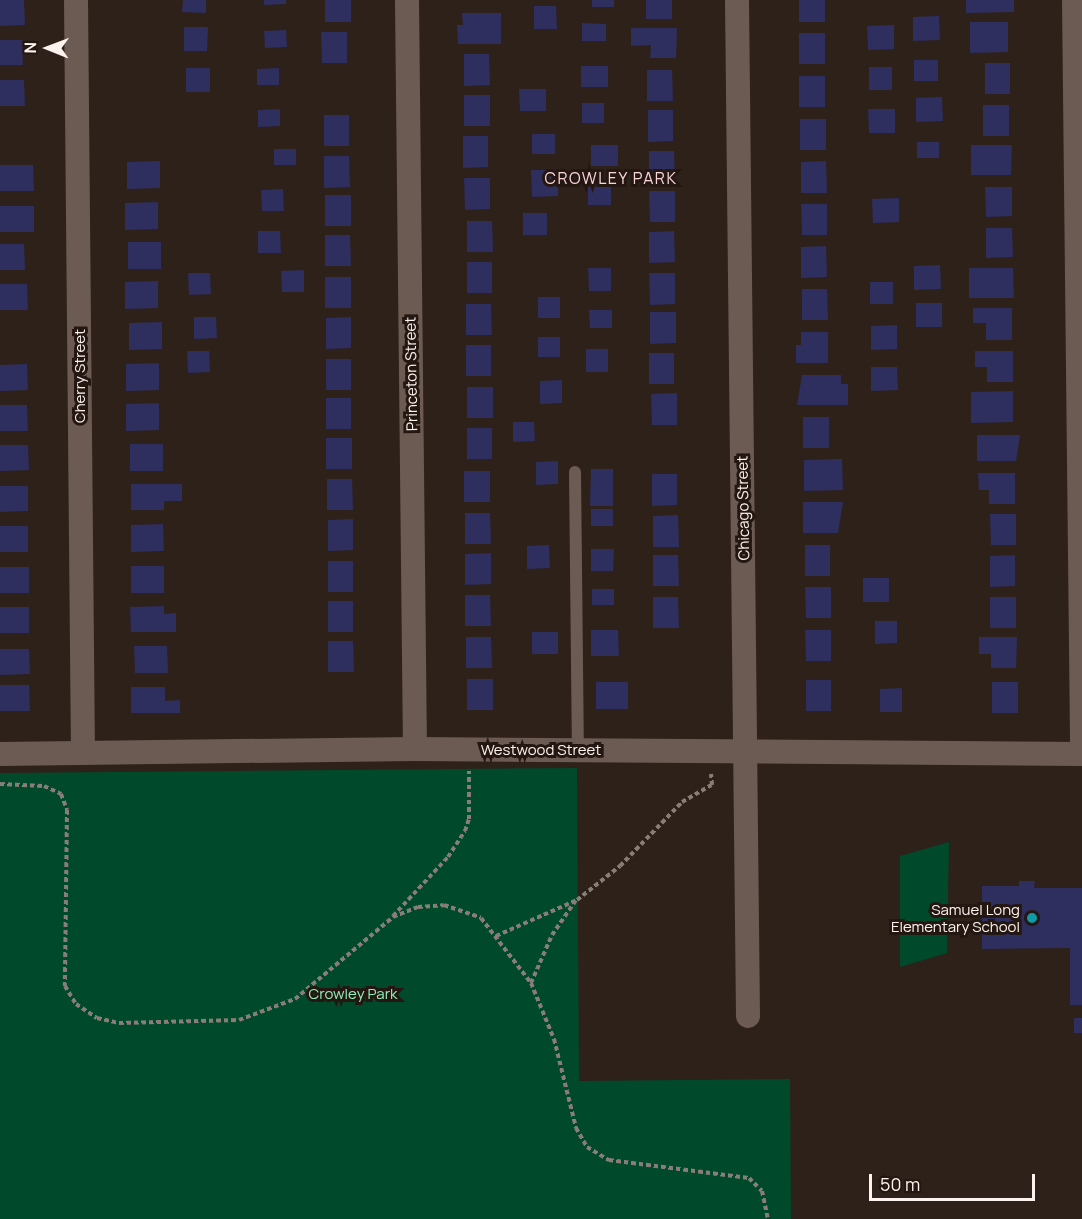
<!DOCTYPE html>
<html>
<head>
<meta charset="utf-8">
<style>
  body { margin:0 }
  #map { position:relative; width:1082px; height:1219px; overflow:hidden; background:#2e211a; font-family:Manrope,sans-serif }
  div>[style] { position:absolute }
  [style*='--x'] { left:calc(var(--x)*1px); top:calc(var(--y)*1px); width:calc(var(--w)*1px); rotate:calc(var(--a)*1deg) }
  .green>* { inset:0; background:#00492a }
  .building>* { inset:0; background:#2e2e5f }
  .path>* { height:4px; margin-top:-2px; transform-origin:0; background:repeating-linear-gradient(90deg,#897d77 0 4.5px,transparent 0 7.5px) }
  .service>* { height:12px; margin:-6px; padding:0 6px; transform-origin:6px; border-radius:6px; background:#6b5b53 }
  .minor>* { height:24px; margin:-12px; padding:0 12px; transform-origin:12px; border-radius:12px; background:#6b5b53 }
  .dots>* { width:16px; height:16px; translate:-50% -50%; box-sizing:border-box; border:3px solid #241711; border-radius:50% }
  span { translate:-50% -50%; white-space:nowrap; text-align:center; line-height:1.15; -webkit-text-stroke:6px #241711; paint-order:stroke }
  .street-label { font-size:15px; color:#fcf2ee }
  .poi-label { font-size:15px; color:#fcf2ee }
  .right { translate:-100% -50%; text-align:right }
  .park-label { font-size:15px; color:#90edb9 }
  .neighbourhood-label { font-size:16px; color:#f8d5db; letter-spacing:1.5px }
  .north { position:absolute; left:18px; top:18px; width:60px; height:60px; -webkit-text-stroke:4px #241711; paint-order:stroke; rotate:271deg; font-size:16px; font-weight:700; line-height:24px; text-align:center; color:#fcf2ee }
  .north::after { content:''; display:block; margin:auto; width:21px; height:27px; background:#fcf2ee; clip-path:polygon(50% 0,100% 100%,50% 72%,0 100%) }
  .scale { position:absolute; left:869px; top:1174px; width:166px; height:27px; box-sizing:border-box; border:3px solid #fcf2ee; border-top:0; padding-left:8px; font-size:18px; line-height:21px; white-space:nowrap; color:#fcf2ee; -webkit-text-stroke:4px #241711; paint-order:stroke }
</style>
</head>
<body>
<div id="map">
  <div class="green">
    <div style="clip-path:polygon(577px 768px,579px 1081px,790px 1079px,791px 1219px,0 1219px,0 773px)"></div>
    <div style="clip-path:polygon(949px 842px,947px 953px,900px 967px,900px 856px)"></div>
  </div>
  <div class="building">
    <div style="clip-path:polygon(0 0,24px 0,25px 25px,0 26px)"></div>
    <div style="clip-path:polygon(183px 0,206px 0,206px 13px,182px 12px)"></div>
    <div style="clip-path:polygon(264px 0,286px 0,286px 4px,264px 5px)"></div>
    <div style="clip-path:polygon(325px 0,351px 0,351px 22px,325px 22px)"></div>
    <div style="clip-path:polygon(592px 0,614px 0,614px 7px,592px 7px)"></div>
    <div style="clip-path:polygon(646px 0,672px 0,672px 19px,646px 19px)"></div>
    <div style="clip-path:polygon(799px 0,825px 0,825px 22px,799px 22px)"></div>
    <div style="clip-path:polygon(966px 0,1014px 0,1014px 12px,966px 13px)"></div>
    <div style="clip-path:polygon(534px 6px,556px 6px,557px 29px,534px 29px)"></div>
    <div style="clip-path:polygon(462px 13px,501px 13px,501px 44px,458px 44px,457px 25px,463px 25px)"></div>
    <div style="clip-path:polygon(939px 16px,940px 40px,913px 41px,913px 17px)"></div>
    <div style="clip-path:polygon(970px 22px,1008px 22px,1008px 52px,970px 53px)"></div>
    <div style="clip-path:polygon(582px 23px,606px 24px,606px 41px,582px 41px)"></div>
    <div style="clip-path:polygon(894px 25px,894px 49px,868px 50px,867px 26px)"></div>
    <div style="clip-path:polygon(184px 27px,208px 27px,207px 51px,184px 51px)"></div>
    <div style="clip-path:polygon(631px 28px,677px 28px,676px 58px,650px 58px,651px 45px,631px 46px)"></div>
    <div style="clip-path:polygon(286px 30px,287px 47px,265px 48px,264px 31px)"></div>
    <div style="clip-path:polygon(321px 32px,347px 32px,347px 63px,322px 63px)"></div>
    <div style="clip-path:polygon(799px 33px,825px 33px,825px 64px,799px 64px)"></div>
    <div style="clip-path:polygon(0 40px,22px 40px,23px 65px,0 65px)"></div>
    <div style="clip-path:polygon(464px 54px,489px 54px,490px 85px,464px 86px)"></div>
    <div style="clip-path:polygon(914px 60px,938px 60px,938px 81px,914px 81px)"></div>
    <div style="clip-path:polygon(985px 63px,1010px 63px,1010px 94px,985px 94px)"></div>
    <div style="clip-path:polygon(581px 66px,608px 66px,608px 87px,581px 87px)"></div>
    <div style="clip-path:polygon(869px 67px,892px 67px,892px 90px,869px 90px)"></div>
    <div style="clip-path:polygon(186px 68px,210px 68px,210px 92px,186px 92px)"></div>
    <div style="clip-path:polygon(279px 68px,279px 85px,257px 85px,257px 69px)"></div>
    <div style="clip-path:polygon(647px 70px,672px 70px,673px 101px,647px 101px)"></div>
    <div style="clip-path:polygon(799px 76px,825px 76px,825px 107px,799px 107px)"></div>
    <div style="clip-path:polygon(0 80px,24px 80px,25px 106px,0 106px)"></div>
    <div style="clip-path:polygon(519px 89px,546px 89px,546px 111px,520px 111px)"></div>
    <div style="clip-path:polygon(464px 95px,490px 95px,490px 126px,464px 126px)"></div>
    <div style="clip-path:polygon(942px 97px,943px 121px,916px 122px,916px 98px)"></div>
    <div style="clip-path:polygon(582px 103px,604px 103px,604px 123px,582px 123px)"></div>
    <div style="clip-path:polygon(983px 105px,1009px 105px,1009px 136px,983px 136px)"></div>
    <div style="clip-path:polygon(280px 109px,280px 126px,258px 127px,258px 110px)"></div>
    <div style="clip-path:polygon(868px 109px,895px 109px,895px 133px,869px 133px)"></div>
    <div style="clip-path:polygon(648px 110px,673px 110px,673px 141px,648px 142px)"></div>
    <div style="clip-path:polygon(324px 115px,349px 115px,349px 146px,324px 146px)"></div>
    <div style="clip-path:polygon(800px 119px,826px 119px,826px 150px,800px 150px)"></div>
    <div style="clip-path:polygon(532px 134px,555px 134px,555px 154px,532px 154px)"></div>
    <div style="clip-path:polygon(463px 136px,488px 136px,488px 167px,463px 168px)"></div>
    <div style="clip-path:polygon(917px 142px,939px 142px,939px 158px,917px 158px)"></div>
    <div style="clip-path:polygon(591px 145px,618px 145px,618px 166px,591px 166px)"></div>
    <div style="clip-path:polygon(971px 145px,1012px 145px,1011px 175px,971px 175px)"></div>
    <div style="clip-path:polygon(274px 149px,296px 149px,296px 165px,274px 165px)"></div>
    <div style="clip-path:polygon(649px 151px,674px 151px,675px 182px,649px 182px)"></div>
    <div style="clip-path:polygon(324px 156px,349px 156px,350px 187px,324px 188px)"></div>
    <div style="clip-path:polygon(160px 161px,160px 188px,127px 189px,127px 162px)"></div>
    <div style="clip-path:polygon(826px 161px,827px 193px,801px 193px,801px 162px)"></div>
    <div style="clip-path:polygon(0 165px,33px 165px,34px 191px,0 191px)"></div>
    <div style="clip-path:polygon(531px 170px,558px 170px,558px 196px,532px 197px)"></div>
    <div style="clip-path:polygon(464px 178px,490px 178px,490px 209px,465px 210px)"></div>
    <div style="clip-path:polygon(588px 185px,611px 185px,611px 205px,588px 205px)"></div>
    <div style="clip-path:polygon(985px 187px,1012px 187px,1012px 216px,986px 217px)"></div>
    <div style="clip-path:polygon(283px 189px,284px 211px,262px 211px,261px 190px)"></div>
    <div style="clip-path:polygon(649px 191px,675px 191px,675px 222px,650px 222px)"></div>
    <div style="clip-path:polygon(325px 195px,351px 195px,351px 226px,325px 226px)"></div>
    <div style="clip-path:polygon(899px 198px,899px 222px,873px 223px,872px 199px)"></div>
    <div style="clip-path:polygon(158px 202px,158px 229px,125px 230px,125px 203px)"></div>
    <div style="clip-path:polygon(801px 204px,827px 204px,827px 235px,802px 235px)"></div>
    <div style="clip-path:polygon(0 206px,34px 206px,34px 232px,0 232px)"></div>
    <div style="clip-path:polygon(523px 213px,547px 213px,547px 235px,523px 235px)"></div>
    <div style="clip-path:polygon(467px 221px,492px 221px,493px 252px,467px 252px)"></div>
    <div style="clip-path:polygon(986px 228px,1012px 228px,1013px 257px,986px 258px)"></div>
    <div style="clip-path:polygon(258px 231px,280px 231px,281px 253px,258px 253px)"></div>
    <div style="clip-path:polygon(674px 231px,675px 262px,649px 263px,649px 232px)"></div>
    <div style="clip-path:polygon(325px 235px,350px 235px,351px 266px,325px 266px)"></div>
    <div style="clip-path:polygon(128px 242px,161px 242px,161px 269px,128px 269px)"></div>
    <div style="clip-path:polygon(0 244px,24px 244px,25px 270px,0 270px)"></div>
    <div style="clip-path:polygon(826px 246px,827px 277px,801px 278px,801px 247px)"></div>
    <div style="clip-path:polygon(467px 262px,492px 262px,492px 293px,467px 293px)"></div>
    <div style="clip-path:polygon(940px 265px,941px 289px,914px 290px,914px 266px)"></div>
    <div style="clip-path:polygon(588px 268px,611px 268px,611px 291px,589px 291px)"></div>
    <div style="clip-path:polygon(969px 268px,1013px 268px,1014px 298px,969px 298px)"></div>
    <div style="clip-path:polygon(304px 270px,304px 292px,282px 292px,281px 271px)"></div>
    <div style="clip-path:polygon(188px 273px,210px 273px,211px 294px,189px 295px)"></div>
    <div style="clip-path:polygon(649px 273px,675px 273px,675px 304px,650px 305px)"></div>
    <div style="clip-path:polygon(325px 277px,351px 277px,351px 308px,325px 308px)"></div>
    <div style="clip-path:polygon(158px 281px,158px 308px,125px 309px,125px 282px)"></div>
    <div style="clip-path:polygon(870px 282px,893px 282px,893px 304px,870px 304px)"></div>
    <div style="clip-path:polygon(0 284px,27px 284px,28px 310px,0 310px)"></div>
    <div style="clip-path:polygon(802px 289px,827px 289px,828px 320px,802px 320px)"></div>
    <div style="clip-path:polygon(538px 297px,560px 297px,560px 318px,538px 318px)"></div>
    <div style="clip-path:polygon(916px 303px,942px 303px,942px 327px,916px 327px)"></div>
    <div style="clip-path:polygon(466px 304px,491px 304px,492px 335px,466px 335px)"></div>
    <div style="clip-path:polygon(973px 308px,1012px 308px,1012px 340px,986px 340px,986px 323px,973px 323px)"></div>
    <div style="clip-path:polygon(589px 310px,612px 310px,612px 328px,590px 328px)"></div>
    <div style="clip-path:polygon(650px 312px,676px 312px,676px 343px,650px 344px)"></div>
    <div style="clip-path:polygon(194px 317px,216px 317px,217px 338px,194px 339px)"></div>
    <div style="clip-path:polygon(351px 317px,351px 348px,326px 349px,326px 318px)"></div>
    <div style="clip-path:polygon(162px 322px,162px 349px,129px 350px,129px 323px)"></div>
    <div style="clip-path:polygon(897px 325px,897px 349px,871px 350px,871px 326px)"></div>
    <div style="clip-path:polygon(801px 332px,828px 332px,828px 363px,796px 363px,796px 345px,801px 345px)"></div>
    <div style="clip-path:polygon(538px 337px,560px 337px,560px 357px,538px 357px)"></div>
    <div style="clip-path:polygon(466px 345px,491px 345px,491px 376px,466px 376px)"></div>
    <div style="clip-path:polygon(586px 349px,608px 349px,608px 372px,586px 372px)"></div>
    <div style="clip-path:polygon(187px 351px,209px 351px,210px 372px,188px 373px)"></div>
    <div style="clip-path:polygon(975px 351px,1013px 351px,1013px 382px,987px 382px,987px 367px,975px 367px)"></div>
    <div style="clip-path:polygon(649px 353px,674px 353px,674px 384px,649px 384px)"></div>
    <div style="clip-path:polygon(326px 359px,351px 359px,351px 390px,326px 390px)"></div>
    <div style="clip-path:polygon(159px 363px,159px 390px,126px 391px,126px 364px)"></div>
    <div style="clip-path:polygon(27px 364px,28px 390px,0 391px,0 365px)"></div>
    <div style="clip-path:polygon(871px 367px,897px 367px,898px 390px,871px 391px)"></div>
    <div style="clip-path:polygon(802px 375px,841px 375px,841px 384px,848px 384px,848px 405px,797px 405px)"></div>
    <div style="clip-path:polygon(562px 380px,562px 403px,540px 404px,540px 381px)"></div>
    <div style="clip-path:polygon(467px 387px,493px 387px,493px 418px,467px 418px)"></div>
    <div style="clip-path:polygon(1013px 391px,1013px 422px,971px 423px,971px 392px)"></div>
    <div style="clip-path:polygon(677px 393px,677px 425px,652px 425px,651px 394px)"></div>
    <div style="clip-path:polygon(326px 398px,351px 398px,351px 429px,326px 429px)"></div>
    <div style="clip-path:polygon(159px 403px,159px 430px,126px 431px,126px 404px)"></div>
    <div style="clip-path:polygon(0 405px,27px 405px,28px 431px,0 431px)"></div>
    <div style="clip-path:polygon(803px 417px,829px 417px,829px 448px,803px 448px)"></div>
    <div style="clip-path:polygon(513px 422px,534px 422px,535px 441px,513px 442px)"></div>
    <div style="clip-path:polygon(467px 428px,492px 428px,492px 459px,467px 459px)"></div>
    <div style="clip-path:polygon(977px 435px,1020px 435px,1016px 461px,977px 461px)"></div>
    <div style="clip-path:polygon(326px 438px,352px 438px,352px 469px,326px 469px)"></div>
    <div style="clip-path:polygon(130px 444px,163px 444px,163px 471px,130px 471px)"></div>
    <div style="clip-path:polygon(0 445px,28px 445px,29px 470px,0 471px)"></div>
    <div style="clip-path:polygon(842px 459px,843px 490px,804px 491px,804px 460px)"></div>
    <div style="clip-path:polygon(558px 461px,558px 484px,536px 485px,536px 462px)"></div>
    <div style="clip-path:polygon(591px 469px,613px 469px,613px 506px,590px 506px)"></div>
    <div style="clip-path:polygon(464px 471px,490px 471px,490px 502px,464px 502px)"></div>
    <div style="clip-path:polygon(978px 473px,1015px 473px,1015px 504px,989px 504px,989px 490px,979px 490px)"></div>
    <div style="clip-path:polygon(652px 474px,677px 474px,677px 505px,652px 506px)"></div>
    <div style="clip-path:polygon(327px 479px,352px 479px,353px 510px,327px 510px)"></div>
    <div style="clip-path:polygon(131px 484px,182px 484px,182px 501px,164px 501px,164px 510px,131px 510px)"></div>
    <div style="clip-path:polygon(0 486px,28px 486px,28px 511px,0 512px)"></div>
    <div style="clip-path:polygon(803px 502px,843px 502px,838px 533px,803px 533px)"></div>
    <div style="clip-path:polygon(591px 509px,613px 509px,613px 526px,591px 526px)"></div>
    <div style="clip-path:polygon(465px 513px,490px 513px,491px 544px,465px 544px)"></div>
    <div style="clip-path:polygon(990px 514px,1016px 514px,1016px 545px,991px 545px)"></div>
    <div style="clip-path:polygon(678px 515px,679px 547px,653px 547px,653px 516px)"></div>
    <div style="clip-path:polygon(353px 519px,353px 550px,328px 551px,328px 520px)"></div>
    <div style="clip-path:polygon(163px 524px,164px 551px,131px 552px,131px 525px)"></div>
    <div style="clip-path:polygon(0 526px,28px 526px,28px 552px,0 552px)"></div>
    <div style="clip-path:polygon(549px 545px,550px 568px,527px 569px,527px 546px)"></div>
    <div style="clip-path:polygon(805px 545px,830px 545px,830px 576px,805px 576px)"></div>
    <div style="clip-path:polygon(591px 549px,614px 549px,613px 571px,591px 571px)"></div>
    <div style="clip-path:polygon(491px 553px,491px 584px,465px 585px,465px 554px)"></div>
    <div style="clip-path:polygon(653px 555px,678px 555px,679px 586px,653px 586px)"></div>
    <div style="clip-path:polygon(1015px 555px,1015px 586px,990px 587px,990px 556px)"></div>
    <div style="clip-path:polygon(328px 561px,353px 561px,353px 592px,328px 592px)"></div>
    <div style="clip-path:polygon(131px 566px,164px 566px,164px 593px,131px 593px)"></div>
    <div style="clip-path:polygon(0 567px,29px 567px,29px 593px,0 593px)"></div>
    <div style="clip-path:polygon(863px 578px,889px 578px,889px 602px,863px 602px)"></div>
    <div style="clip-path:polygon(805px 587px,831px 587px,831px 618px,806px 618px)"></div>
    <div style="clip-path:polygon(592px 589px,614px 589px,614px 605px,592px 605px)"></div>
    <div style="clip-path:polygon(465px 595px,490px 595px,491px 626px,465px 626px)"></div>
    <div style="clip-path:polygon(653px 597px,678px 597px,679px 628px,653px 628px)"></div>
    <div style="clip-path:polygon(990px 597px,1016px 597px,1016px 628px,990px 628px)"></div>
    <div style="clip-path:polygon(328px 601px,353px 601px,353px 632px,328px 632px)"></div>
    <div style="clip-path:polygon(164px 606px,164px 614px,176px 613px,176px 632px,131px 632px,130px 607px)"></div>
    <div style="clip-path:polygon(0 607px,29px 607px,29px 633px,0 633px)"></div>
    <div style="clip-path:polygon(875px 621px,897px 621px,897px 643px,875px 644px)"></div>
    <div style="clip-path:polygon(591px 630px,618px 630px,619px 656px,591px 656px)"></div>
    <div style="clip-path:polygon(805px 630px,831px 630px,831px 661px,806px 661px)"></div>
    <div style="clip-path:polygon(532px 632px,558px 632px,558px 654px,532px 654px)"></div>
    <div style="clip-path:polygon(466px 637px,491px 637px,492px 668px,466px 668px)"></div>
    <div style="clip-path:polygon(979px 637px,1017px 637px,1016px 668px,991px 668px,991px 654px,979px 654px)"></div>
    <div style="clip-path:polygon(328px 641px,353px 641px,354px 672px,328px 672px)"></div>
    <div style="clip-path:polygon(134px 646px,167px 646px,168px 673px,135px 673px)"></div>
    <div style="clip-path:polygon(0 649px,29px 649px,30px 674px,0 675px)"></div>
    <div style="clip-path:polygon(467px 679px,493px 679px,493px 710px,467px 710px)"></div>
    <div style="clip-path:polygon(806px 680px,831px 680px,831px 711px,806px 711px)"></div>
    <div style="clip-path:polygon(596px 682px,628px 682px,628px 709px,596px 709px)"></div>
    <div style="clip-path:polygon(992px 682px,1018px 682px,1018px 713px,992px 713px)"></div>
    <div style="clip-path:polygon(0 685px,29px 685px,30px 711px,0 711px)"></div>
    <div style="clip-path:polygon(131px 687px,165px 687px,165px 701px,180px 700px,180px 713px,131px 713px)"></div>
    <div style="clip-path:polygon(902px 688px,902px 712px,880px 712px,880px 689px)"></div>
    <div style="clip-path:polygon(1019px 881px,1035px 881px,1034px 888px,1082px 888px,1082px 1005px,1070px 1005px,1070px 948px,982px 949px,982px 886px,1019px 886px)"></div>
    <div style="clip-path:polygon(1074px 1018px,1082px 1018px,1082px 1033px,1074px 1033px)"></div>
  </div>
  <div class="path">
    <div style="--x:0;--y:784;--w:44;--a:2.6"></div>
    <div style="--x:44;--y:786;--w:19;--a:25"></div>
    <div style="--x:61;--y:794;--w:17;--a:69"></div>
    <div style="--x:67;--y:810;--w:176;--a:90.7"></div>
    <div style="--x:65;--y:986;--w:21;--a:59"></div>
    <div style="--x:76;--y:1004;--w:25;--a:34"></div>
    <div style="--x:97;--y:1018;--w:23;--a:13"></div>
    <div style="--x:119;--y:1023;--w:120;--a:-1.4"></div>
    <div style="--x:239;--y:1020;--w:60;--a:-20.6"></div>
    <div style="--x:295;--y:999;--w:128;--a:-39.9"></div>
    <div style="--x:393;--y:917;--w:27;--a:-22"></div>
    <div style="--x:418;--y:907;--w:26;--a:-4"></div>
    <div style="--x:444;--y:905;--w:39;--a:19"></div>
    <div style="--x:481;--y:918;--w:82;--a:52.4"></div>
    <div style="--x:531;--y:983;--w:61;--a:67.7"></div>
    <div style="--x:554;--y:1039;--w:92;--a:76.1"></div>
    <div style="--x:576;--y:1128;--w:22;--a:60"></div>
    <div style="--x:587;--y:1147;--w:26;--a:31"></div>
    <div style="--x:609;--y:1160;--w:141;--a:7.3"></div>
    <div style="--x:749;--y:1178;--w:18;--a:45"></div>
    <div style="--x:762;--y:1191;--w:29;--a:78"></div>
    <div style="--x:393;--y:916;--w:81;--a:-47"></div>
    <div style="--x:448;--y:857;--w:31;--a:-57"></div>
    <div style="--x:465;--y:831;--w:13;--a:-72"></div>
    <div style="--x:469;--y:819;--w:48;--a:-90"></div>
    <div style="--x:496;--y:936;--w:89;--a:-24"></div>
    <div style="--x:577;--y:900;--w:55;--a:-38.3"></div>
    <div style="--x:620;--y:866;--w:89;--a:-45.9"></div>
    <div style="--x:682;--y:802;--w:34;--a:-30"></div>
    <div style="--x:712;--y:785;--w:11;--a:-95"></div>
    <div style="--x:531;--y:983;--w:52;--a:-66.4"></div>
    <div style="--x:552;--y:935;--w:42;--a:-55.6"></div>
  </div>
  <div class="service">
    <div style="--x:575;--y:472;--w:278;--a:89.4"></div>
  </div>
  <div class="minor">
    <div style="--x:76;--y:0;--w:753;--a:89.47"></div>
    <div style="--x:407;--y:0;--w:749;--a:89.39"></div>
    <div style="--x:737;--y:0;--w:1016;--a:89.38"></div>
    <div style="--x:1074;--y:0;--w:742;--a:89.38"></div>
    <div style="--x:0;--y:754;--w:415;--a:-0.7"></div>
    <div style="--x:415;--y:749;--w:667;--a:0.43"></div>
  </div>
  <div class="dots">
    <div style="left:1032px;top:918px;background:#0f9aa8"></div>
  </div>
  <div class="street-label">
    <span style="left:411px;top:374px;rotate:-91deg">Princeton Street</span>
    <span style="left:80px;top:376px;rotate:-90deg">Cherry Street</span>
    <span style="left:743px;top:508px;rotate:-91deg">Chicago Street</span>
    <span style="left:541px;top:750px">Westwood Street</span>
  </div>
  <div class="poi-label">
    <span class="right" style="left:1020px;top:918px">Samuel Long<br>Elementary School</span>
  </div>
  <div class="park-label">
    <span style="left:353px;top:994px">Crowley Park</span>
  </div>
  <div class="neighbourhood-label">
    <span style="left:611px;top:178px">CROWLEY PARK</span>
  </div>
  <div class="north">N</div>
  <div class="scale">50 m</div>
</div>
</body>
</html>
